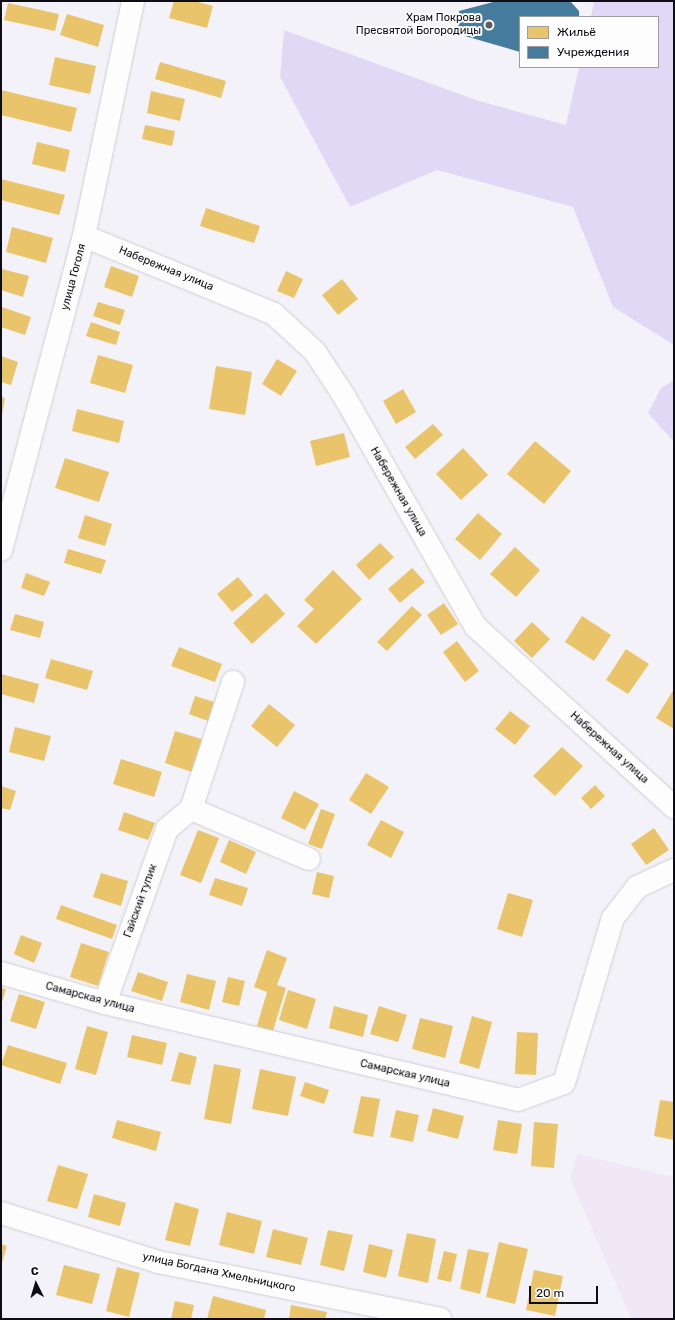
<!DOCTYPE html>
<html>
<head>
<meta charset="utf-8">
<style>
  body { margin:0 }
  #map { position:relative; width:675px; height:1320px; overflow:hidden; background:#f3f2f8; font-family:Rubik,sans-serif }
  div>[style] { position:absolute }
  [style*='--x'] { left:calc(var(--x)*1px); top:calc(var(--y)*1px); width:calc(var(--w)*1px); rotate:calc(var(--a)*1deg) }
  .industrial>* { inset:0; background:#f0e8f6 }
  .green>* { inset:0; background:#e0d9f6 }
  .homes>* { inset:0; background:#e9c46a }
  .public>* { inset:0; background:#457b9d }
  .roads { filter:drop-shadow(0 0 1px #d0cdd5) drop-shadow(0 0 1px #d0cdd5) }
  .minor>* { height:22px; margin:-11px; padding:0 11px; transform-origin:11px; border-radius:11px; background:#fdfdfe }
  .dots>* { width:11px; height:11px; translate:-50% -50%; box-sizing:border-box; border:2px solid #fdfdfd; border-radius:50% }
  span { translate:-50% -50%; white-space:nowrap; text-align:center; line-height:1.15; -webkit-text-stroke:4px #fdfdfd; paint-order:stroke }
  .poi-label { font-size:11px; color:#0e0c14 }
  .right { translate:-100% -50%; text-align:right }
  .street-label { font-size:11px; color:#0e0c14 }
  .frame { position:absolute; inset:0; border:2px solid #0e0c14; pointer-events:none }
  .legend { position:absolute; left:519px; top:16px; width:140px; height:52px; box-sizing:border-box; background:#fdfdfd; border:1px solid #9d9da0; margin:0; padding:5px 7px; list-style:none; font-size:12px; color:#0e0c14 }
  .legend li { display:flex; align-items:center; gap:8px; height:20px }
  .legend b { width:20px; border:1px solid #9d9da0 }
  .north { position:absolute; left:16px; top:1264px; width:40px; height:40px; -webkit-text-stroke:3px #fdfdfd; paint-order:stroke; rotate:355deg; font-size:11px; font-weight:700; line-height:16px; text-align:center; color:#0e0c14 }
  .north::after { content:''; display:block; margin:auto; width:14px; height:18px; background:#0e0c14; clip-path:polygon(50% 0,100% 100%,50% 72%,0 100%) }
  .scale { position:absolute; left:529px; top:1286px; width:69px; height:18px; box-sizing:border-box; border:2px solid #0e0c14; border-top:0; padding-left:5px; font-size:12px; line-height:14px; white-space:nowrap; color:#0e0c14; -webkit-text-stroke:3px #fdfdfd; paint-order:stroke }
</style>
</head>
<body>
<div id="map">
  <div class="industrial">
    <div style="clip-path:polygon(577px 1154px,674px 1177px,674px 1319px,631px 1319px,570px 1178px)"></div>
  </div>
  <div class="green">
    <div style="clip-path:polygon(594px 1px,674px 1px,674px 345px,613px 307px,573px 207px,437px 170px,350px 207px,280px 77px,284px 30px,476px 100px,566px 125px,579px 67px,658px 67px,658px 17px,591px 17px)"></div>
    <div style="clip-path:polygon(674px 380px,674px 442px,648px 413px,661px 388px)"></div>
  </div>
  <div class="homes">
    <div style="clip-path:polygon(174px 1px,195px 1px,213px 6px,207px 28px,169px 18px)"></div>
    <div style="clip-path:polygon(8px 3px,59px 14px,55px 31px,4px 20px)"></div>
    <div style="clip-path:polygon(67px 14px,104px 25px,98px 47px,60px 35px)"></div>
    <div style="clip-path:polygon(55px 57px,96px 66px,90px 94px,49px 85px)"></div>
    <div style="clip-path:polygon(160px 62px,226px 81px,221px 98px,155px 79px)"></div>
    <div style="clip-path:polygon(1px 90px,77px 108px,71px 132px,1px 115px)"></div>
    <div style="clip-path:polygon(151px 91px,185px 99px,180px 121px,147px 113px)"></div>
    <div style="clip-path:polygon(145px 125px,175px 131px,172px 146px,142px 139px)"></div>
    <div style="clip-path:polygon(37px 142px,70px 150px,65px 172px,32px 164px)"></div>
    <div style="clip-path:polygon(1px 179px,65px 195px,59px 215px,1px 200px)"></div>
    <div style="clip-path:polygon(206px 208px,260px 226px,254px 243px,200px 226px)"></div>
    <div style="clip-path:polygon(12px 227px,53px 238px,46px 263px,6px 252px)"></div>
    <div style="clip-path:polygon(111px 266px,139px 276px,132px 297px,104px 287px)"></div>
    <div style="clip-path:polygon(2px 269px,29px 276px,23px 297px,1px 290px)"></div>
    <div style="clip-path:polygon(286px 271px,303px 279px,294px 298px,277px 291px)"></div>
    <div style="clip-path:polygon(342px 279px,358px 299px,338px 315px,322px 295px)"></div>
    <div style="clip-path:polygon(98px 302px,125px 310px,120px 325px,93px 316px)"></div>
    <div style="clip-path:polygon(2px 307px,31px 317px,25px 335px,1px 327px)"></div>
    <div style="clip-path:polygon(91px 322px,120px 332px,116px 345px,86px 336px)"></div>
    <div style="clip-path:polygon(98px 355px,133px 365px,125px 393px,90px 383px)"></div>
    <div style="clip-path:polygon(1px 356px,18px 362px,11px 385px,1px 382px)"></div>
    <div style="clip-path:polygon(277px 359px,297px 371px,281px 396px,262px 384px)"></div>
    <div style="clip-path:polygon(216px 366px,252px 372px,245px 415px,209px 409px)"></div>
    <div style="clip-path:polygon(403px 389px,416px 412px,396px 424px,383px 401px)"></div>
    <div style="clip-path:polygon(1px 397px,5px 398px,2px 415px,1px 415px)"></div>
    <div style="clip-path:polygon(77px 409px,124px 421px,119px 443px,72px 431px)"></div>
    <div style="clip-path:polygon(433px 424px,443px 435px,415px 459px,405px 447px)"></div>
    <div style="clip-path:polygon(344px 433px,350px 457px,316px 466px,310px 441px)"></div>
    <div style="clip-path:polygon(535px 441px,571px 471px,544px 504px,507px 474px)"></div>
    <div style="clip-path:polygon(463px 448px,488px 475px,461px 500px,436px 474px)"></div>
    <div style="clip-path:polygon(65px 458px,109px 472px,99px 502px,55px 488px)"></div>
    <div style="clip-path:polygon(478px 513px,502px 534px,480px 560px,455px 539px)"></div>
    <div style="clip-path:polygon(85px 515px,112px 524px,105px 546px,78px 538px)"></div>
    <div style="clip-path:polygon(380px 543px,394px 557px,369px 580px,356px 565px)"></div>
    <div style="clip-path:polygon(515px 547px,540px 570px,516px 597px,490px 574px)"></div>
    <div style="clip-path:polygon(68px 549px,106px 560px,101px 574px,64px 563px)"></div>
    <div style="clip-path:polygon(412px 568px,425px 582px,400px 603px,388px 589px)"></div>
    <div style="clip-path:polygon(333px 570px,362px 599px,316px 644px,297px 626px,314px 609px,304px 600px)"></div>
    <div style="clip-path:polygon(26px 573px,50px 582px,44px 596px,21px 588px)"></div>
    <div style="clip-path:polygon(238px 577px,253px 595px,232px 612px,217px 594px)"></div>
    <div style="clip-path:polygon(266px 593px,285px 614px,252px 644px,233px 623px)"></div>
    <div style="clip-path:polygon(444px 603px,458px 624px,441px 635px,427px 615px)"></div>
    <div style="clip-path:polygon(412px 606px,422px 615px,387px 651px,377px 642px)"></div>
    <div style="clip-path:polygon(15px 614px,44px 622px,40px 638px,10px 630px)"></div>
    <div style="clip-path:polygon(582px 616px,611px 635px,594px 661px,565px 642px)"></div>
    <div style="clip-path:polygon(532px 622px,550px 639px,532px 658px,514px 641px)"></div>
    <div style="clip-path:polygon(457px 641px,479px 671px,465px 682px,443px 652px)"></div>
    <div style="clip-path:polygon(179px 647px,222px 664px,215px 682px,171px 666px)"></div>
    <div style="clip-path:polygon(626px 649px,649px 664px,628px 694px,606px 680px)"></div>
    <div style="clip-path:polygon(51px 659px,93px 671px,87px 690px,45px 678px)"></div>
    <div style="clip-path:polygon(1px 674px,39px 684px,34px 703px,1px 694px)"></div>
    <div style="clip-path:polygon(674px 689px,674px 729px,656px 718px)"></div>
    <div style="clip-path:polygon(195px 696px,214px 702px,208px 721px,189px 714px)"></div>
    <div style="clip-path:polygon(269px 704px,295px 725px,277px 747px,251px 726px)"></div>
    <div style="clip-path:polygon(510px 711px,530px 726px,515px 745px,495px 729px)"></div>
    <div style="clip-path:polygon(15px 727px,51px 736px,44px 761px,9px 752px)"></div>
    <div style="clip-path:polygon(175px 731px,205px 740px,195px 773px,165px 763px)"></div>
    <div style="clip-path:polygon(562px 747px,583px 766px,555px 796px,533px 776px)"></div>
    <div style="clip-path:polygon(121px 759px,162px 772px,154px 797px,113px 784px)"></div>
    <div style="clip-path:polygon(366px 773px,389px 787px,371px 814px,349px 800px)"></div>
    <div style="clip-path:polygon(595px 785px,605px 796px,591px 809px,581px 798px)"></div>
    <div style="clip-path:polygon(1px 786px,16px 791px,10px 810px,1px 808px)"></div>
    <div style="clip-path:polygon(294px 791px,319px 804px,305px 830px,281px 818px)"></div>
    <div style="clip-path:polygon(321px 809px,335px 814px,322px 849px,308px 844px)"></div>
    <div style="clip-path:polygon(124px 812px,155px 823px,148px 840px,118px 830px)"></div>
    <div style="clip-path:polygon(381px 820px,404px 832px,391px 858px,367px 845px)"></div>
    <div style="clip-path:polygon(654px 828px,669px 850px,646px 865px,631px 844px)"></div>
    <div style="clip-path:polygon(198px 830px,219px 838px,201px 883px,180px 875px)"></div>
    <div style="clip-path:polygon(229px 840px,256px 852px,246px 874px,220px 862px)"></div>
    <div style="clip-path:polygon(317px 872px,334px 876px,329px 898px,312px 894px)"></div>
    <div style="clip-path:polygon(101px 873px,128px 881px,121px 906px,93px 897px)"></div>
    <div style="clip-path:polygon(215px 878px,248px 888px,242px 906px,209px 895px)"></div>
    <div style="clip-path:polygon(508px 893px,533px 900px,522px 937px,497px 929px)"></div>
    <div style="clip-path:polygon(61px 905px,117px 925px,112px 939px,56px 919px)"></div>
    <div style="clip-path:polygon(21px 935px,42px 943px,34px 963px,14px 954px)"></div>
    <div style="clip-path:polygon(81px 943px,109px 952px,98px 986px,70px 977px)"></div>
    <div style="clip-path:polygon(267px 950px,287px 958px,277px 985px,286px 988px,273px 1031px,257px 1026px,267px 992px,254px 987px)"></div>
    <div style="clip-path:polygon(138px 972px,168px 982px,162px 1001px,131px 991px)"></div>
    <div style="clip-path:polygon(187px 974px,216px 981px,209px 1010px,180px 1002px)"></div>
    <div style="clip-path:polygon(228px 977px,245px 981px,239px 1006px,222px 1002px)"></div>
    <div style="clip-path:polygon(1px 988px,6px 989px,1px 1005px)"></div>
    <div style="clip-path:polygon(288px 990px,316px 999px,307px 1029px,279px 1020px)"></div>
    <div style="clip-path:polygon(19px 994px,45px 1002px,36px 1029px,10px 1021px)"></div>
    <div style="clip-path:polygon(334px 1006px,368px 1015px,363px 1037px,329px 1028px)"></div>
    <div style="clip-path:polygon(379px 1006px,407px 1015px,398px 1042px,370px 1034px)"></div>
    <div style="clip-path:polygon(472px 1016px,492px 1022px,479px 1069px,459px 1063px)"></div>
    <div style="clip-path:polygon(420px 1018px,453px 1026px,445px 1058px,412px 1049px)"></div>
    <div style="clip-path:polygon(87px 1026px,108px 1032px,96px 1075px,75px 1069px)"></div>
    <div style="clip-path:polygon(517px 1032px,538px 1033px,536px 1075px,515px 1074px)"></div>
    <div style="clip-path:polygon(132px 1035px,167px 1043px,162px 1065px,127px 1057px)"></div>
    <div style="clip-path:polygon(8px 1045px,67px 1063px,60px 1084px,1px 1065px)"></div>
    <div style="clip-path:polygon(179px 1052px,197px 1057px,190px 1085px,171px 1081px)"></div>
    <div style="clip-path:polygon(214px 1064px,241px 1069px,231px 1124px,204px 1119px)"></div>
    <div style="clip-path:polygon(260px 1069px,296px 1077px,288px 1116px,252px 1109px)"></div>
    <div style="clip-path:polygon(305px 1082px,329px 1090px,324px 1104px,300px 1096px)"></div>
    <div style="clip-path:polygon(361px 1096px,380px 1099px,373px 1137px,353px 1133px)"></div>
    <div style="clip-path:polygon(660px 1100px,674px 1102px,674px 1140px,654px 1136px)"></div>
    <div style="clip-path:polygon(433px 1108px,464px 1116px,458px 1139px,427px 1131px)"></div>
    <div style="clip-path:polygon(396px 1110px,419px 1115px,413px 1142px,390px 1137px)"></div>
    <div style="clip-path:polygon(117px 1120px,161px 1132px,156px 1151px,112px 1138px)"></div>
    <div style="clip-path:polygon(498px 1120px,522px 1124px,517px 1154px,493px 1150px)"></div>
    <div style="clip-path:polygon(534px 1122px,558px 1124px,554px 1168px,531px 1166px)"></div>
    <div style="clip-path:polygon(58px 1165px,88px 1174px,77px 1209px,47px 1201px)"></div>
    <div style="clip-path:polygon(94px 1194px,126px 1203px,120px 1226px,88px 1217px)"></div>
    <div style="clip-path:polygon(175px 1202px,199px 1209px,190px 1246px,165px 1240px)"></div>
    <div style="clip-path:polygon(227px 1212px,262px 1221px,254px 1254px,219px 1245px)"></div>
    <div style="clip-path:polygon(273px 1229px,308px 1238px,301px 1265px,266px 1257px)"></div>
    <div style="clip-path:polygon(328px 1230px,353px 1235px,344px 1271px,320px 1265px)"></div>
    <div style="clip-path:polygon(407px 1233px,436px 1239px,428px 1283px,398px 1276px)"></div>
    <div style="clip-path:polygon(499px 1242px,528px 1249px,515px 1304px,486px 1297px)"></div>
    <div style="clip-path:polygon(1px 1244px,7px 1246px,1px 1266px)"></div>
    <div style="clip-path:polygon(369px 1244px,393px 1250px,386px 1278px,363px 1272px)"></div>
    <div style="clip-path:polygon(468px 1249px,489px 1253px,480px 1294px,460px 1289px)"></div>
    <div style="clip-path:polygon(444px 1251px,457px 1254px,451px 1282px,437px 1279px)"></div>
    <div style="clip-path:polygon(64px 1265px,100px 1274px,92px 1304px,56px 1295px)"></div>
    <div style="clip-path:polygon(117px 1267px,140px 1273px,129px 1317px,106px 1311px)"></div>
    <div style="clip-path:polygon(534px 1270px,563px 1276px,555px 1316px,526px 1310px)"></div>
    <div style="clip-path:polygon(213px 1296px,266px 1310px,264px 1319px,207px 1319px)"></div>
    <div style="clip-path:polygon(175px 1301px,194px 1305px,191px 1319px,171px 1319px)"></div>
    <div style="clip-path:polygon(291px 1305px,327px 1312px,325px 1319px,289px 1319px)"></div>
  </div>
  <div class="public">
    <div style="clip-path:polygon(497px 1px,570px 1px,579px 11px,579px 17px,520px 17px,520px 52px,458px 34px,459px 11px)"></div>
  </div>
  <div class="roads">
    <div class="minor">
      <div style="--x:84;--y:236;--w:205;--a:22.3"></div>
      <div style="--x:274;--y:314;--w:56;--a:42.8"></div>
      <div style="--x:315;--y:352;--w:53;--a:56.6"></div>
      <div style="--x:344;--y:396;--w:266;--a:60.3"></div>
      <div style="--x:476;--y:627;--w:268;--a:42.3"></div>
      <div style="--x:1;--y:550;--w:325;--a:-75.2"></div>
      <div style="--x:84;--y:236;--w:240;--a:-78.2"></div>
      <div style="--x:191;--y:809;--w:134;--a:-71.7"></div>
      <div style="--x:1;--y:973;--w:108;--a:16.1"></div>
      <div style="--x:105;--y:1003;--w:424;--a:13.2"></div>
      <div style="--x:518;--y:1100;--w:49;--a:-20.3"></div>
      <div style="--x:564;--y:1083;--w:172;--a:-73.5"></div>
      <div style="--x:613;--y:918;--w:39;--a:-52"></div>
      <div style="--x:637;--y:887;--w:41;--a:-24.7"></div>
      <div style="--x:105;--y:1003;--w:185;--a:-70.4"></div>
      <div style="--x:167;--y:829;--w:31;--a:-40"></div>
      <div style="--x:191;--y:809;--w:128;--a:23"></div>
      <div style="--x:1;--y:1213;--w:164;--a:17.3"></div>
      <div style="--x:158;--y:1262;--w:288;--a:11.4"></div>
    </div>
  </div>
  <div class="dots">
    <div style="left:489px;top:25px;background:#5e5c64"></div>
  </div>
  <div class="poi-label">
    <span class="right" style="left:481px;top:25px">Храм Покрова<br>Пресвятой Богородицы</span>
  </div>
  <div class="street-label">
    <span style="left:166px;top:269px;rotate:22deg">Набережная улица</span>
    <span style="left:74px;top:277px;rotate:-75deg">улица Гоголя</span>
    <span style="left:398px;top:492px;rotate:60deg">Набережная улица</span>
    <span style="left:609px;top:748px;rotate:42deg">Набережная улица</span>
    <span style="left:141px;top:901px;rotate:-70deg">Гайский тупик</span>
    <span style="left:90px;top:998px;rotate:15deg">Самарская улица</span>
    <span style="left:405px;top:1074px;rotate:13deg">Самарская улица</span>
    <span style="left:219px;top:1273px;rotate:12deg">улица Богдана Хмельницкого</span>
  </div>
  <div class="frame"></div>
  <ul class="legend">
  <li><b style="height:11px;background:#e9c46a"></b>Жильё</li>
  <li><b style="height:11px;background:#457b9d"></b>Учреждения</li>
  </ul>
  <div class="north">С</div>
  <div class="scale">20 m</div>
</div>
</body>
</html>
